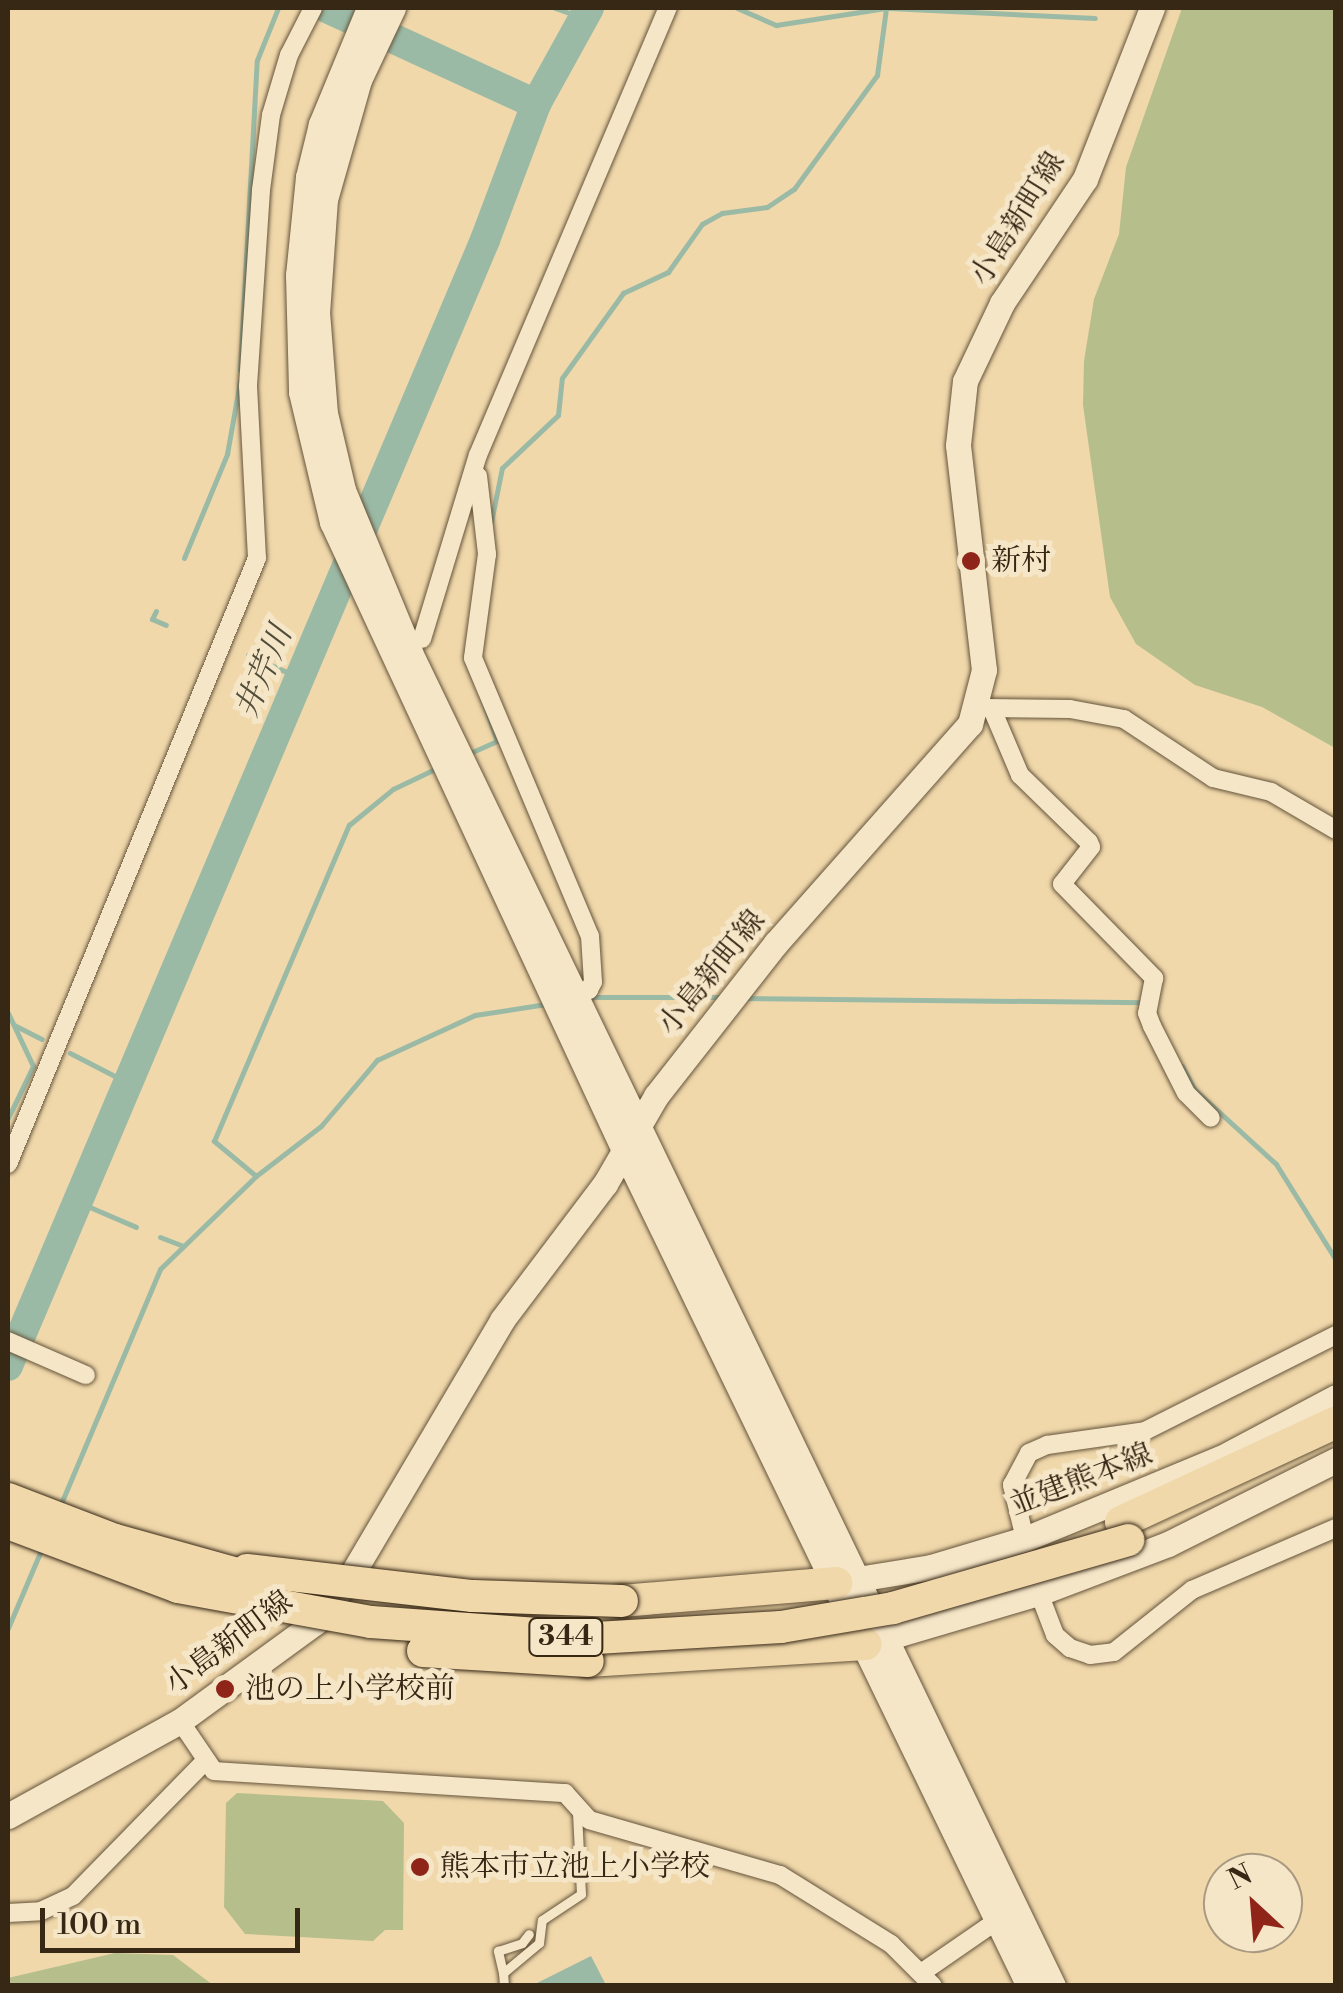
<!DOCTYPE html>
<html>
<head>
<meta charset="utf-8">
<style>
  body { margin:0 }
  #map { position:relative; width:1343px; height:1993px; overflow:hidden; background:#f0d8ab; font-family:"Libre Bodoni","Noto Serif JP",serif }
  div>[style] { position:absolute }
  [style*='--x'] { left:calc(var(--x)*1px); top:calc(var(--y)*1px); width:calc(var(--w)*1px); rotate:calc(var(--a)*1deg) }
  .green>* { inset:0; background:#b6bf8b }
  .water>* { inset:0; background:#9bbaa6 }
  .stream>* { height:5px; margin:-2.5px; padding:0 2.5px; transform-origin:2.5px; border-radius:2.5px; background:#9bbaa6 }
  .river>* { height:30px; margin:-15px; padding:0 15px; transform-origin:15px; border-radius:15px; background:#9bbaa6 }
  .roads { filter:drop-shadow(0 0 2px #65543b) drop-shadow(0 0 2px #65543b) }
  .lane>* { height:9px; margin:-4.5px; padding:0 4.5px; transform-origin:4.5px; border-radius:4.5px; background:#f5e6c8 }
  .street>* { height:18px; margin:-9px; padding:0 9px; transform-origin:9px; border-radius:9px; background:#f5e6c8 }
  .secondary>* { height:25px; margin:-12.5px; padding:0 12.5px; transform-origin:12.5px; border-radius:12.5px; background:#f5e6c8 }
  .highway>* { height:32px; margin:-16px; padding:0 16px; transform-origin:16px; border-radius:16px; background:#f0d8ab }
  .bridges { filter:drop-shadow(0 0 2px #372816) drop-shadow(0 0 2px #372816) }
  .highway-bridge>* { height:32px; margin:-16px; padding:0 16px; transform-origin:16px; border-radius:16px; background:#f0d8ab }
  .dots>* { width:28px; height:28px; translate:-50% -50%; box-sizing:border-box; border:5px solid #f5e6c8; border-radius:50% }
  span { translate:-50% -50%; white-space:nowrap; text-align:center; line-height:1.15; -webkit-text-stroke:10px #f5e6c8; paint-order:stroke }
  .shield-label span { padding:2px 8px; background:#f5e6c8; border:2px solid; border-radius:8px; -webkit-text-stroke-width:0 }
  .shield-label { font-size:28px; color:#372816; font-weight:700 }
  .street-label { font-size:30px; color:#372816 }
  .poi-label { font-size:30px; color:#372816 }
  .left { translate:0 -50%; text-align:left }
  .water-label { font-size:32px; color:#504c3a; font-style:italic }
  .frame { position:absolute; inset:0; border:10px solid #372816; pointer-events:none }
  .north { position:absolute; left:1203px; top:1853px; width:100px; height:100px; box-sizing:border-box; background:#f5e6c8; border:2px solid #a99a81; border-radius:50%; rotate:334deg; font-size:28px; font-weight:700; line-height:40px; text-align:center; color:#372816 }
  .north::after { content:''; display:block; margin:auto; width:35px; height:45px; background:#8f2418; clip-path:polygon(50% 0,100% 100%,50% 72%,0 100%) }
  .scale { position:absolute; left:40px; top:1908px; width:260px; height:45px; box-sizing:border-box; border:5px solid #372816; border-top:0; padding-left:12px; font-size:30px; line-height:35px; white-space:nowrap; color:#372816; -webkit-text-stroke:8px #f5e6c8; paint-order:stroke }
</style>
</head>
<body>
<div id="map">
  <div class="green">
    <div style="clip-path:polygon(1182px 8px,1335px 8px,1335px 748px,1262px 707px,1195px 685px,1136px 644px,1110px 597px,1083px 405px,1084px 361px,1094px 299px,1119px 234px,1126px 167px)"></div>
    <div style="clip-path:polygon(237px 1793px,383px 1801px,404px 1823px,403px 1930px,385px 1930px,373px 1941px,245px 1934px,224px 1907px,226px 1803px)"></div>
    <div style="clip-path:polygon(115px 1953px,173px 1955px,213px 1985px,8px 1985px,8px 1978px)"></div>
  </div>
  <div class="water">
    <div style="clip-path:polygon(591px 1956px,606px 1985px,533px 1985px)"></div>
  </div>
  <div class="stream">
    <div style="--x:555;--y:8;--w:31;--a:19"></div>
    <div style="--x:737;--y:8;--w:43;--a:23.6"></div>
    <div style="--x:776;--y:25;--w:111;--a:-8.8"></div>
    <div style="--x:889;--y:8;--w:206;--a:2.8"></div>
    <div style="--x:240;--y:370;--w:310;--a:-86.9"></div>
    <div style="--x:257;--y:60;--w:56;--a:-68"></div>
    <div style="--x:491;--y:522;--w:55;--a:-78.5"></div>
    <div style="--x:502;--y:468;--w:77;--a:-43.4"></div>
    <div style="--x:558;--y:415;--w:37;--a:-84"></div>
    <div style="--x:562;--y:378;--w:105;--a:-54.3"></div>
    <div style="--x:623;--y:293;--w:50;--a:-25"></div>
    <div style="--x:668;--y:272;--w:59;--a:-54.7"></div>
    <div style="--x:702;--y:224;--w:23;--a:-29"></div>
    <div style="--x:722;--y:213;--w:45;--a:-7.6"></div>
    <div style="--x:767;--y:207;--w:32;--a:-34"></div>
    <div style="--x:794;--y:189;--w:141;--a:-53.9"></div>
    <div style="--x:877;--y:75;--w:68;--a:-82.3"></div>
    <div style="--x:184;--y:558;--w:113;--a:-67.5"></div>
    <div style="--x:227;--y:454;--w:74;--a:-79.9"></div>
    <div style="--x:156;--y:611;--w:9;--a:117"></div>
    <div style="--x:152;--y:619;--w:15;--a:23"></div>
    <div style="--x:466;--y:651;--w:95;--a:71"></div>
    <div style="--x:497;--y:741;--w:32;--a:156"></div>
    <div style="--x:248;--y:655;--w:55;--a:23.7"></div>
    <div style="--x:592;--y:997;--w:128;--a:0"></div>
    <div style="--x:741;--y:998;--w:404;--a:0.6"></div>
    <div style="--x:8;--y:1013;--w:59;--a:64.7"></div>
    <div style="--x:33;--y:1066;--w:58;--a:115.7"></div>
    <div style="--x:14;--y:1025;--w:31;--a:27"></div>
    <div style="--x:70;--y:1053;--w:65;--a:27.3"></div>
    <div style="--x:1182;--y:1066;--w:27;--a:62"></div>
    <div style="--x:1195;--y:1090;--w:110;--a:42.4"></div>
    <div style="--x:1276;--y:1164;--w:113;--a:58"></div>
    <div style="--x:256;--y:1176;--w:55;--a:-140.2"></div>
    <div style="--x:214;--y:1141;--w:344;--a:-66.9"></div>
    <div style="--x:349;--y:825;--w:57;--a:-39.3"></div>
    <div style="--x:393;--y:789;--w:47;--a:-25.5"></div>
    <div style="--x:78;--y:1202;--w:63;--a:23.3"></div>
    <div style="--x:160;--y:1237;--w:25;--a:21"></div>
    <div style="--x:60;--y:1506;--w:257;--a:-67.1"></div>
    <div style="--x:160;--y:1269;--w:134;--a:-44.1"></div>
    <div style="--x:256;--y:1176;--w:82;--a:-37.6"></div>
    <div style="--x:321;--y:1126;--w:87;--a:-49.7"></div>
    <div style="--x:377;--y:1060;--w:108;--a:-24.7"></div>
    <div style="--x:475;--y:1015;--w:72;--a:-8.8"></div>
    <div style="--x:8;--y:1628;--w:87;--a:-67"></div>
  </div>
  <div class="river">
    <div style="--x:327;--y:8;--w:230;--a:24.7"></div>
    <div style="--x:8;--y:1366;--w:1223;--a:-67.04"></div>
    <div style="--x:485;--y:240;--w:145;--a:-69.4"></div>
    <div style="--x:536;--y:104;--w:110;--a:-61.1"></div>
  </div>
  <div class="roads">
    <div class="lane">
      <div style="--x:503;--y:1973;--w:23;--a:-103"></div>
      <div style="--x:498;--y:1951;--w:25;--a:-18"></div>
      <div style="--x:522;--y:1943;--w:11;--a:-52"></div>
      <div style="--x:504;--y:1986;--w:13;--a:-94"></div>
      <div style="--x:503;--y:1973;--w:47;--a:-39.8"></div>
      <div style="--x:539;--y:1943;--w:23;--a:-83"></div>
      <div style="--x:542;--y:1920;--w:47;--a:-33.7"></div>
      <div style="--x:581;--y:1894;--w:81;--a:-92.8"></div>
    </div>
    <div class="street">
      <div style="--x:478;--y:476;--w:79;--a:83.4"></div>
      <div style="--x:487;--y:554;--w:105;--a:97.7"></div>
      <div style="--x:473;--y:658;--w:302;--a:67.2"></div>
      <div style="--x:590;--y:936;--w:46;--a:86.3"></div>
      <div style="--x:593;--y:982;--w:9;--a:117"></div>
      <div style="--x:589;--y:990;--w:23;--a:175"></div>
      <div style="--x:422;--y:639;--w:192;--a:-73.1"></div>
      <div style="--x:478;--y:455;--w:486;--a:-67"></div>
      <div style="--x:986;--y:708;--w:84;--a:0.7"></div>
      <div style="--x:1070;--y:709;--w:55;--a:10.5"></div>
      <div style="--x:1124;--y:719;--w:107;--a:33.5"></div>
      <div style="--x:1213;--y:778;--w:60;--a:13.6"></div>
      <div style="--x:1271;--y:792;--w:75;--a:30.3"></div>
      <div style="--x:992;--y:709;--w:72;--a:67"></div>
      <div style="--x:1020;--y:775;--w:96;--a:44.2"></div>
      <div style="--x:1089;--y:842;--w:5;--a:68"></div>
      <div style="--x:1091;--y:847;--w:47;--a:128.1"></div>
      <div style="--x:1062;--y:884;--w:132;--a:45.6"></div>
      <div style="--x:1154;--y:978;--w:36;--a:101"></div>
      <div style="--x:1147;--y:1013;--w:14;--a:69"></div>
      <div style="--x:1152;--y:1026;--w:75;--a:63.1"></div>
      <div style="--x:1186;--y:1093;--w:35;--a:45"></div>
      <div style="--x:8;--y:1164;--w:655;--a:-67.66"></div>
      <div style="--x:257;--y:558;--w:172;--a:-93"></div>
      <div style="--x:248;--y:386;--w:196;--a:-86.2"></div>
      <div style="--x:261;--y:190;--w:76;--a:-82.4"></div>
      <div style="--x:271;--y:115;--w:63;--a:-73.3"></div>
      <div style="--x:289;--y:55;--w:53;--a:-62.9"></div>
      <div style="--x:8;--y:1341;--w:85;--a:23.6"></div>
      <div style="--x:1025;--y:1539;--w:56;--a:-103.5"></div>
      <div style="--x:1012;--y:1485;--w:36;--a:-62"></div>
      <div style="--x:1029;--y:1453;--w:20;--a:-24"></div>
      <div style="--x:1047;--y:1445;--w:99;--a:-8.1"></div>
      <div style="--x:1145;--y:1431;--w:214;--a:-26.7"></div>
      <div style="--x:1039;--y:1593;--w:45;--a:69.1"></div>
      <div style="--x:1055;--y:1635;--w:20;--a:41"></div>
      <div style="--x:1070;--y:1648;--w:21;--a:19"></div>
      <div style="--x:1090;--y:1655;--w:24;--a:-7"></div>
      <div style="--x:1114;--y:1652;--w:100;--a:-38.5"></div>
      <div style="--x:1192;--y:1590;--w:157;--a:-23.3"></div>
      <div style="--x:180;--y:1721;--w:60;--a:55.8"></div>
      <div style="--x:214;--y:1771;--w:352;--a:3.6"></div>
      <div style="--x:565;--y:1793;--w:36;--a:48"></div>
      <div style="--x:589;--y:1820;--w:199;--a:16.1"></div>
      <div style="--x:780;--y:1875;--w:131;--a:31.9"></div>
      <div style="--x:891;--y:1944;--w:59;--a:45"></div>
      <div style="--x:8;--y:1913;--w:33;--a:-3"></div>
      <div style="--x:41;--y:1911;--w:35;--a:-25"></div>
      <div style="--x:73;--y:1896;--w:187;--a:-45.6"></div>
      <div style="--x:924;--y:1971;--w:90;--a:-34.6"></div>
    </div>
    <div class="secondary">
      <div style="--x:369;--y:8;--w:126;--a:112.5"></div>
      <div style="--x:321;--y:124;--w:55;--a:103.8"></div>
      <div style="--x:308;--y:177;--w:99;--a:95.8"></div>
      <div style="--x:298;--y:275;--w:117;--a:88.5"></div>
      <div style="--x:301;--y:392;--w:134;--a:76.6"></div>
      <div style="--x:332;--y:522;--w:693;--a:65.06"></div>
      <div style="--x:624;--y:1150;--w:929;--a:64.15"></div>
      <div style="--x:393;--y:8;--w:80;--a:115.3"></div>
      <div style="--x:359;--y:80;--w:124;--a:105.9"></div>
      <div style="--x:325;--y:199;--w:113;--a:94"></div>
      <div style="--x:317;--y:312;--w:101;--a:85.5"></div>
      <div style="--x:325;--y:413;--w:79;--a:76.8"></div>
      <div style="--x:343;--y:490;--w:185;--a:67.5"></div>
      <div style="--x:414;--y:661;--w:1471;--a:64.25"></div>
      <div style="--x:845;--y:1581;--w:87;--a:-9.2"></div>
      <div style="--x:931;--y:1567;--w:98;--a:-16.6"></div>
      <div style="--x:1025;--y:1539;--w:212;--a:-22.5"></div>
      <div style="--x:1221;--y:1458;--w:130;--a:-27.9"></div>
      <div style="--x:872;--y:1642;--w:174;--a:-16.4"></div>
      <div style="--x:1039;--y:1593;--w:138;--a:-20.8"></div>
      <div style="--x:1168;--y:1544;--w:188;--a:-26.6"></div>
      <div style="--x:8;--y:1816;--w:196;--a:-28.9"></div>
      <div style="--x:180;--y:1721;--w:168;--a:-36.1"></div>
      <div style="--x:316;--y:1622;--w:60;--a:-53.1"></div>
      <div style="--x:352;--y:1574;--w:295;--a:-59.4"></div>
      <div style="--x:502;--y:1320;--w:171;--a:-52.9"></div>
      <div style="--x:605;--y:1184;--w:102;--a:-59.9"></div>
      <div style="--x:656;--y:1096;--w:194;--a:-51.9"></div>
      <div style="--x:776;--y:943;--w:293;--a:-48.5"></div>
      <div style="--x:970;--y:724;--w:56;--a:-75.5"></div>
      <div style="--x:984;--y:670;--w:226;--a:-96.6"></div>
      <div style="--x:958;--y:445;--w:64;--a:-83.8"></div>
      <div style="--x:965;--y:381;--w:86;--a:-64.6"></div>
      <div style="--x:1002;--y:303;--w:149;--a:-56.2"></div>
      <div style="--x:1085;--y:179;--w:184;--a:-68.6"></div>
    </div>
    <div class="highway">
      <div style="--x:1121;--y:1522;--w:237;--a:-24.9"></div>
      <div style="--x:622;--y:1601;--w:215;--a:-4.8"></div>
      <div style="--x:588;--y:1661;--w:278;--a:-3.5"></div>
    </div>
  </div>
  <div class="bridges">
    <div class="highway-bridge">
      <div style="--x:8;--y:1499;--w:115;--a:21"></div>
      <div style="--x:115;--y:1540;--w:160;--a:15.6"></div>
      <div style="--x:8;--y:1523;--w:182;--a:20.6"></div>
      <div style="--x:178;--y:1587;--w:196;--a:10.3"></div>
      <div style="--x:371;--y:1622;--w:226;--a:4.1"></div>
      <div style="--x:596;--y:1638;--w:185;--a:-3.4"></div>
      <div style="--x:781;--y:1627;--w:114;--a:-9.6"></div>
      <div style="--x:893;--y:1608;--w:245;--a:-16.1"></div>
      <div style="--x:247;--y:1570;--w:227;--a:6.6"></div>
      <div style="--x:473;--y:1596;--w:149;--a:1.9"></div>
      <div style="--x:423;--y:1651;--w:165;--a:3.5"></div>
    </div>
  </div>
  <div class="dots">
    <div style="left:971px;top:561px;background:#8f2418"></div>
    <div style="left:225px;top:1689px;background:#8f2418"></div>
    <div style="left:420px;top:1867px;background:#8f2418"></div>
  </div>
  <div class="shield-label">
    <span style="left:566px;top:1637px">344</span>
  </div>
  <div class="street-label">
    <span style="left:1018px;top:219px;rotate:-58deg">小島新町線</span>
    <span style="left:712px;top:973px;rotate:-51deg">小島新町線</span>
    <span style="left:1081px;top:1480px;rotate:-21deg">並建熊本線</span>
    <span style="left:229px;top:1643px;rotate:-37deg">小島新町線</span>
  </div>
  <div class="poi-label">
    <span class="left" style="left:991px;top:561px">新村</span>
    <span class="left" style="left:245px;top:1689px">池の上小学校前</span>
    <span class="left" style="left:440px;top:1867px">熊本市立池上小学校</span>
  </div>
  <div class="water-label">
    <span style="left:264px;top:672px;rotate:-67deg">井芹川</span>
  </div>
  <div class="frame"></div>
  <div class="north">N</div>
  <div class="scale">100 m</div>
</div>
</body>
</html>
